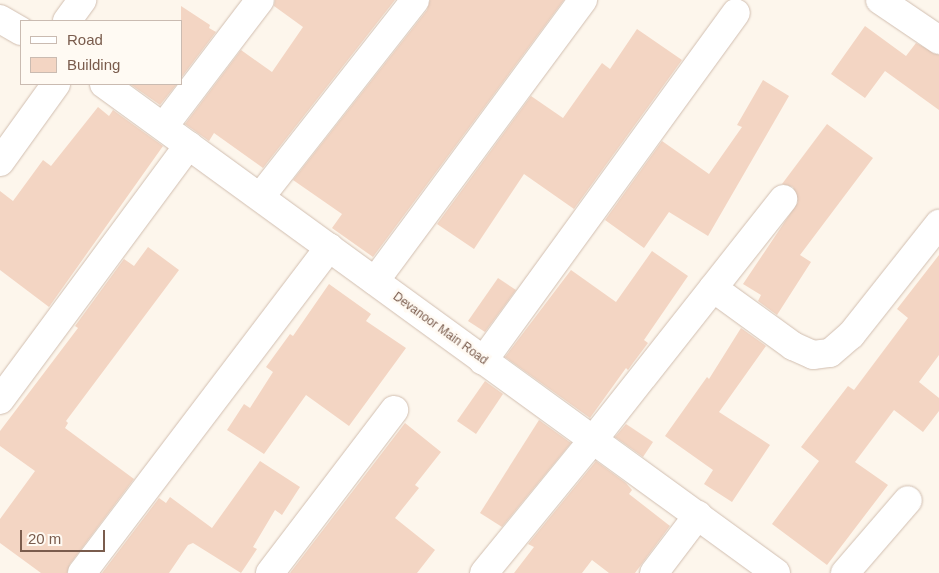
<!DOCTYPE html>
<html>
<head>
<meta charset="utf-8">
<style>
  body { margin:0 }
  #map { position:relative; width:939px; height:573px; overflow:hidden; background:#fdf6ec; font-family:Helvetica,sans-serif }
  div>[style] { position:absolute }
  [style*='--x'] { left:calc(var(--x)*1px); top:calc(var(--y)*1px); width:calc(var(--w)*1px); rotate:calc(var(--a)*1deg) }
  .building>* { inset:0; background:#f3d5c3 }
  .roads { filter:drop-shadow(0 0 1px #d1beb0) drop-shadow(0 0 1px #d1beb0) }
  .minor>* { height:28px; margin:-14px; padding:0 14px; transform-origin:14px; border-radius:14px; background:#fff }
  span { translate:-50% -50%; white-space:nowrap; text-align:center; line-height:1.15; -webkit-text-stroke:5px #fffaf3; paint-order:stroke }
  .street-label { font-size:12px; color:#7a5c4d }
  .legend { position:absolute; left:20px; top:20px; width:162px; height:65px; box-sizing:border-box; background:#fffaf3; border:1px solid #cabbb1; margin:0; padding:6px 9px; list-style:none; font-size:15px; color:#7a5c4d }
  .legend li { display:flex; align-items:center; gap:10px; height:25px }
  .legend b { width:25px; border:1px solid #cabbb1 }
  .scale { position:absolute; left:20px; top:530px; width:85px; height:22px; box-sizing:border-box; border:2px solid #7a5c4d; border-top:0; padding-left:6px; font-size:15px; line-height:18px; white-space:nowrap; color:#7a5c4d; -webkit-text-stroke:4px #fffaf3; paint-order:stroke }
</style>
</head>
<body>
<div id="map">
  <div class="building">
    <div style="clip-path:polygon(275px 0,395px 0,263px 168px,214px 133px,209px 141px,185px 124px,241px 50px,272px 72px,303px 27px,274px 6px)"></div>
    <div style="clip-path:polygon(430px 0,564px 0,373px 257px,332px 228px,342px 214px,293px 180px,427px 10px)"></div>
    <div style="clip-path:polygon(181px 6px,210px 25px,209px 28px,216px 32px,181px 78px)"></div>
    <div style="clip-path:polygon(865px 26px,906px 56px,916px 43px,939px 55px,939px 110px,885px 71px,865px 98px,831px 74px)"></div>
    <div style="clip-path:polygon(637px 29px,682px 60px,574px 209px,524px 174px,474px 249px,437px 224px,531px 96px,563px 118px,602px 63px,610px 69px)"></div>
    <div style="clip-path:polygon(763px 80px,789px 96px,708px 236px,669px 212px,644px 248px,605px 220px,662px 141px,709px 174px,742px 127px,737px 125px)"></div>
    <div style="clip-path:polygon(130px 84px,177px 84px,160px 105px)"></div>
    <div style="clip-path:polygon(98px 107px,109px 116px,113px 110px,163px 146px,49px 307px,0 270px,0 191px,13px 201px,43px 160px,51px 166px)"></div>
    <div style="clip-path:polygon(827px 124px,873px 158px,800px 255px,811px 262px,777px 315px,758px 301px,761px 295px,743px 284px,798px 202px,793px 187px,782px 184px)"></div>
    <div style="clip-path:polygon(148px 247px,179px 270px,66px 421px,68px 423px,65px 428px,134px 479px,70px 564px,67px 573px,41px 573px,0 543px,0 519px,35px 471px,0 446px,0 431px,78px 328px,75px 326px,124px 259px,134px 266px)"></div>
    <div style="clip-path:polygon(652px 251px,688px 276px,644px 340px,648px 343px,633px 363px,628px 370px,626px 368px,590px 418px,505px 357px,571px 270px,616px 302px)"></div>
    <div style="clip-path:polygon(939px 255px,939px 355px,919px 382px,939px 398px,939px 411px,923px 432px,894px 410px,855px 462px,888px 485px,827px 565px,772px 524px,819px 461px,801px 447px,848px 386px,854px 390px,908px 318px,897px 309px)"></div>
    <div style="clip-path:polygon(498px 278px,516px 290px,485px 332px,468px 321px)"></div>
    <div style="clip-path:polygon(329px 284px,371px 314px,366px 321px,406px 348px,349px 426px,306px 395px,264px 454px,227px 430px,244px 404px,250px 408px,273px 372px,266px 367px,290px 334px,293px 336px)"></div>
    <div style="clip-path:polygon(741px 328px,766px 346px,719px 412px,770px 445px,732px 502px,704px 484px,713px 470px,665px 436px,707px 377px,709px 379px)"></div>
    <div style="clip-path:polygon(485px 381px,503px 394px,476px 434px,457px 421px)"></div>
    <div style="clip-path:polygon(539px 420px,571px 443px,502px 527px,480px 513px)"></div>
    <div style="clip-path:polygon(405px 423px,441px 452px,415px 485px,419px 488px,395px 518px,435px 550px,417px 573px,290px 573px)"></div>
    <div style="clip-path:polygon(626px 424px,653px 442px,643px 457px,615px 437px)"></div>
    <div style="clip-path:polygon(260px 461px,300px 487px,282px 515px,275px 510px,253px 547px,257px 549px,241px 573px,193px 543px,188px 545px,169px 573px,102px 573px,159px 498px,166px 503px,170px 497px,212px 528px)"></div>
    <div style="clip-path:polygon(596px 461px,626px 483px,632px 490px,629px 494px,670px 526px,635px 573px,609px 573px,592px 560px,582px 573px,514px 573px,534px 547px,528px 544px)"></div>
  </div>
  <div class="roads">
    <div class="minor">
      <div style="--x:880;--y:0;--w:71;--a:34.1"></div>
      <div style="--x:0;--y:19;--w:24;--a:30"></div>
      <div style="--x:67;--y:21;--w:26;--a:-54"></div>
      <div style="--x:104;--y:84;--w:831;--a:36.04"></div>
      <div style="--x:164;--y:126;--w:158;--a:-52.7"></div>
      <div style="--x:0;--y:162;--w:96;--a:-54.3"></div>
      <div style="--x:261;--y:196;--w:249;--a:-51.8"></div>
      <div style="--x:375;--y:281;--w:350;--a:-53.5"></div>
      <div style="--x:713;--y:288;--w:99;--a:35.9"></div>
      <div style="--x:793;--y:346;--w:22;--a:24"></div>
      <div style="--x:813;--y:355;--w:17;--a:-7"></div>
      <div style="--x:830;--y:353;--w:28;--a:-41"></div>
      <div style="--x:851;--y:335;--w:142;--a:-51.6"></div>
      <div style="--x:483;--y:361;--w:430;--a:-54"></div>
      <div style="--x:0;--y:400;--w:317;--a:-53.5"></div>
      <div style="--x:82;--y:573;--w:409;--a:-52.8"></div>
      <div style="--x:270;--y:573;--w:205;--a:-52.7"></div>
      <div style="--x:484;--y:573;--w:172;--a:-50.7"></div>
      <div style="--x:593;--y:440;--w:307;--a:-51.7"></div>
      <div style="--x:654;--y:573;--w:73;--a:-52.8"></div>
      <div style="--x:845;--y:573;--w:96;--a:-49.2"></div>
    </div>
  </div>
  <div class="street-label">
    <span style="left:440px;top:329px;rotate:36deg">Devanoor Main Road</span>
  </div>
  <ul class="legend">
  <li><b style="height:6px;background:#fff"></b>Road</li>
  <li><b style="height:14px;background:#f3d5c3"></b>Building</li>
  </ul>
  <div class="scale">20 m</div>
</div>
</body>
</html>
